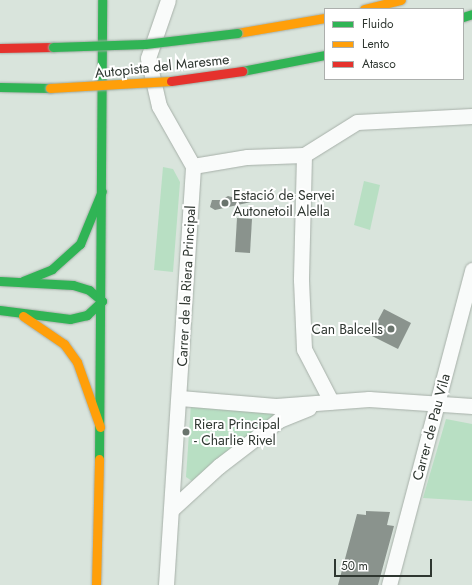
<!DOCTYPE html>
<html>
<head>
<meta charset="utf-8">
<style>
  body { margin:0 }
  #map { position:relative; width:472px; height:585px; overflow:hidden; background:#d9e4dc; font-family:Jost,sans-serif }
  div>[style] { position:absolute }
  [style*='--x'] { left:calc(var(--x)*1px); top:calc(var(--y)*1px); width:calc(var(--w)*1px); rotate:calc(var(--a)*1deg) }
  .green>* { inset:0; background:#b8dfc3 }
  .building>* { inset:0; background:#8a938d }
  .roads { filter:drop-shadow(0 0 1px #a7b0a9) drop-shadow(0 0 1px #a7b0a9) }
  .street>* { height:15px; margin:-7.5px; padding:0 7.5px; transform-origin:7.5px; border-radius:7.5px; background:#f9fbfa }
  .fast>* { height:9px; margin:-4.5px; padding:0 4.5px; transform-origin:4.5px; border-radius:4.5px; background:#30b455 }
  .slow>* { height:9px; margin:-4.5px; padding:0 4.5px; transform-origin:4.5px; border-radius:4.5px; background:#ff9f0a }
  .jam>* { height:9px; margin:-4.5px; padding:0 4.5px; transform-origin:4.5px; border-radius:4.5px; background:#e5322d }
  .bridges { filter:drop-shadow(0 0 1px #9eaba2) drop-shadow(0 0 1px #9eaba2) }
  .fast-bridge>* { height:9px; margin:-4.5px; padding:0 4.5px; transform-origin:4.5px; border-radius:4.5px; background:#30b455 }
  .slow-bridge>* { height:9px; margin:-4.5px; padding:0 4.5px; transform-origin:4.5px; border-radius:4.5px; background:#ff9f0a }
  .jam-bridge>* { height:9px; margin:-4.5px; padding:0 4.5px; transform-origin:4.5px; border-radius:4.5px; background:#e5322d }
  .dots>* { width:11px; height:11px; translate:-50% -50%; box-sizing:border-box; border:2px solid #fff; border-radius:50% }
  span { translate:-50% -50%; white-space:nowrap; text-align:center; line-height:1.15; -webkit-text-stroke:4px #fff; paint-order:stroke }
  .street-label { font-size:14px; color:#2f3731 }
  .poi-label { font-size:14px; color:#2f3731 }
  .left { translate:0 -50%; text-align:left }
  .right { translate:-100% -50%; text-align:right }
  .legend { position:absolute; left:324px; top:8px; width:140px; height:72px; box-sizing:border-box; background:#fff; border:1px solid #acafad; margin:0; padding:5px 7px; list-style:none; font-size:12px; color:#2f3731 }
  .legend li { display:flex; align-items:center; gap:8px; height:20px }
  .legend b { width:20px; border:1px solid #acafad }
  .scale { position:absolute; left:334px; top:559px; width:98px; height:18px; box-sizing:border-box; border:2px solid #2f3731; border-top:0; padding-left:5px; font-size:12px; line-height:14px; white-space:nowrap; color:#2f3731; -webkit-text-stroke:3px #fff; paint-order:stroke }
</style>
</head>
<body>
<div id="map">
  <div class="green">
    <div style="clip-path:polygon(163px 167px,173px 169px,180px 182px,173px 272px,154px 270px)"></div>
    <div style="clip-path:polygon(364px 181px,380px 185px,370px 230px,354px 225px)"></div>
    <div style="clip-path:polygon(191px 404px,275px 413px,275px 417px,192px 481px,186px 477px)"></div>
    <div style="clip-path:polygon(446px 419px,472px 424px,472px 501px,423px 498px)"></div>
  </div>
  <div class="building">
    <div style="clip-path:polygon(228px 196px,251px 202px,215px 210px,210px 207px,212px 200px,221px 200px)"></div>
    <div style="clip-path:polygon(237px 218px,252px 219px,250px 253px,235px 252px)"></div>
    <div style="clip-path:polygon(384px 309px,411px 323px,398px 349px,370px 335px)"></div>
    <div style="clip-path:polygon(366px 511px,390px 512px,387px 525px,394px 526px,378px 585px,338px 585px,357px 514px,366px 515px)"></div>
  </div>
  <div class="roads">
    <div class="street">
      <div style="--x:304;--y:155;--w:125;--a:91.4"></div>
      <div style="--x:301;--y:280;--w:69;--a:87.5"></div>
      <div style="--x:304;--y:349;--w:59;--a:62.6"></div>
      <div style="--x:193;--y:166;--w:55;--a:-9.5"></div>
      <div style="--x:247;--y:157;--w:57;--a:-2"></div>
      <div style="--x:304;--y:155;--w:62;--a:-31.9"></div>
      <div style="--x:357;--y:122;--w:115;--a:-3"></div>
      <div style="--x:180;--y:398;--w:96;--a:4.8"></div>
      <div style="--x:276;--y:406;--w:93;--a:-4.3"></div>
      <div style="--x:369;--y:399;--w:103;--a:3.9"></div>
      <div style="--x:172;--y:509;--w:64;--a:-42.5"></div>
      <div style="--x:219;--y:466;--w:76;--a:-37.5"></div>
      <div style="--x:279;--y:420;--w:32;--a:-22"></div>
      <div style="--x:166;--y:585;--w:420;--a:-86.3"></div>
      <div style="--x:193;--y:166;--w:69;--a:-119.5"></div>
      <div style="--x:159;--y:106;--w:49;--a:-102.9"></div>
      <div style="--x:148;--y:58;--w:61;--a:-71"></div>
      <div style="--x:389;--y:585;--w:326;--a:-75.2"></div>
    </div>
    <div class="fast">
      <div style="--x:463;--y:17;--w:9;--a:-18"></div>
      <div style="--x:242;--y:71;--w:85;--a:-10.9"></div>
      <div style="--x:0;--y:87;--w:50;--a:1.1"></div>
      <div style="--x:0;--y:281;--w:73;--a:3.1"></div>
      <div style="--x:73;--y:285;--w:17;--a:17"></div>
      <div style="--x:89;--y:290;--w:17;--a:40"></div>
      <div style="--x:102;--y:301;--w:21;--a:137"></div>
      <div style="--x:87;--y:315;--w:17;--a:167"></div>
      <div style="--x:70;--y:319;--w:71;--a:-172.7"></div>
      <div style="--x:23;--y:281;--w:31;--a:-22"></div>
      <div style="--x:52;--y:269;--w:38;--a:-42"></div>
      <div style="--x:80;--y:244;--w:57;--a:-67.5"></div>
      <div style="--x:99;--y:459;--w:459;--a:-89.6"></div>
    </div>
    <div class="slow">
      <div style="--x:364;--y:9;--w:38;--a:-14"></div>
      <div style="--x:237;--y:33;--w:89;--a:-9.7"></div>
      <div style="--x:23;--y:316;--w:50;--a:34.3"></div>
      <div style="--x:64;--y:344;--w:22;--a:54"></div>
      <div style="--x:77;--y:362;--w:69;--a:70.5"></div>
      <div style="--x:96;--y:585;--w:126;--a:-88.6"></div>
    </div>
    <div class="jam">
      <div style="--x:0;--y:48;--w:53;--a:-1.1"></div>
    </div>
  </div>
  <div class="bridges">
    <div class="fast-bridge">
      <div style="--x:53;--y:47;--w:92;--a:-1.9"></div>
      <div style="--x:145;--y:44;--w:93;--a:-6.8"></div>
    </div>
    <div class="slow-bridge">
      <div style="--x:50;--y:88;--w:121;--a:-3.3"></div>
    </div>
    <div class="jam-bridge">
      <div style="--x:171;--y:81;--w:72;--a:-8"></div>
    </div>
  </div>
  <div class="dots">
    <div style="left:225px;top:203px;background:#6a746d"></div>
    <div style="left:391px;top:329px;background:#6a746d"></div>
    <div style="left:186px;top:432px;background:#6a746d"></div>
  </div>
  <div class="street-label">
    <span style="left:162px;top:66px;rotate:-6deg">Autopista del Maresme</span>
    <span style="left:186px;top:286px;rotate:-87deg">Carrer de la Riera Principal</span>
    <span style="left:431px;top:427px;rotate:-75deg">Carrer de Pau Vila</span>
  </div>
  <div class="poi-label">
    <span class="left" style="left:233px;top:203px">Estació de Servei<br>Autonetoil Alella</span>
    <span class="right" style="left:383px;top:329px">Can Balcells</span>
    <span class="left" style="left:194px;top:432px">Riera Principal<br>- Charlie Rivel</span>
  </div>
  <ul class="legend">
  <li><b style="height:5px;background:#30b455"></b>Fluido</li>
  <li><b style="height:5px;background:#ff9f0a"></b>Lento</li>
  <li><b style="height:5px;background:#e5322d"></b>Atasco</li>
  </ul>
  <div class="scale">50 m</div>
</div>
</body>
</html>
